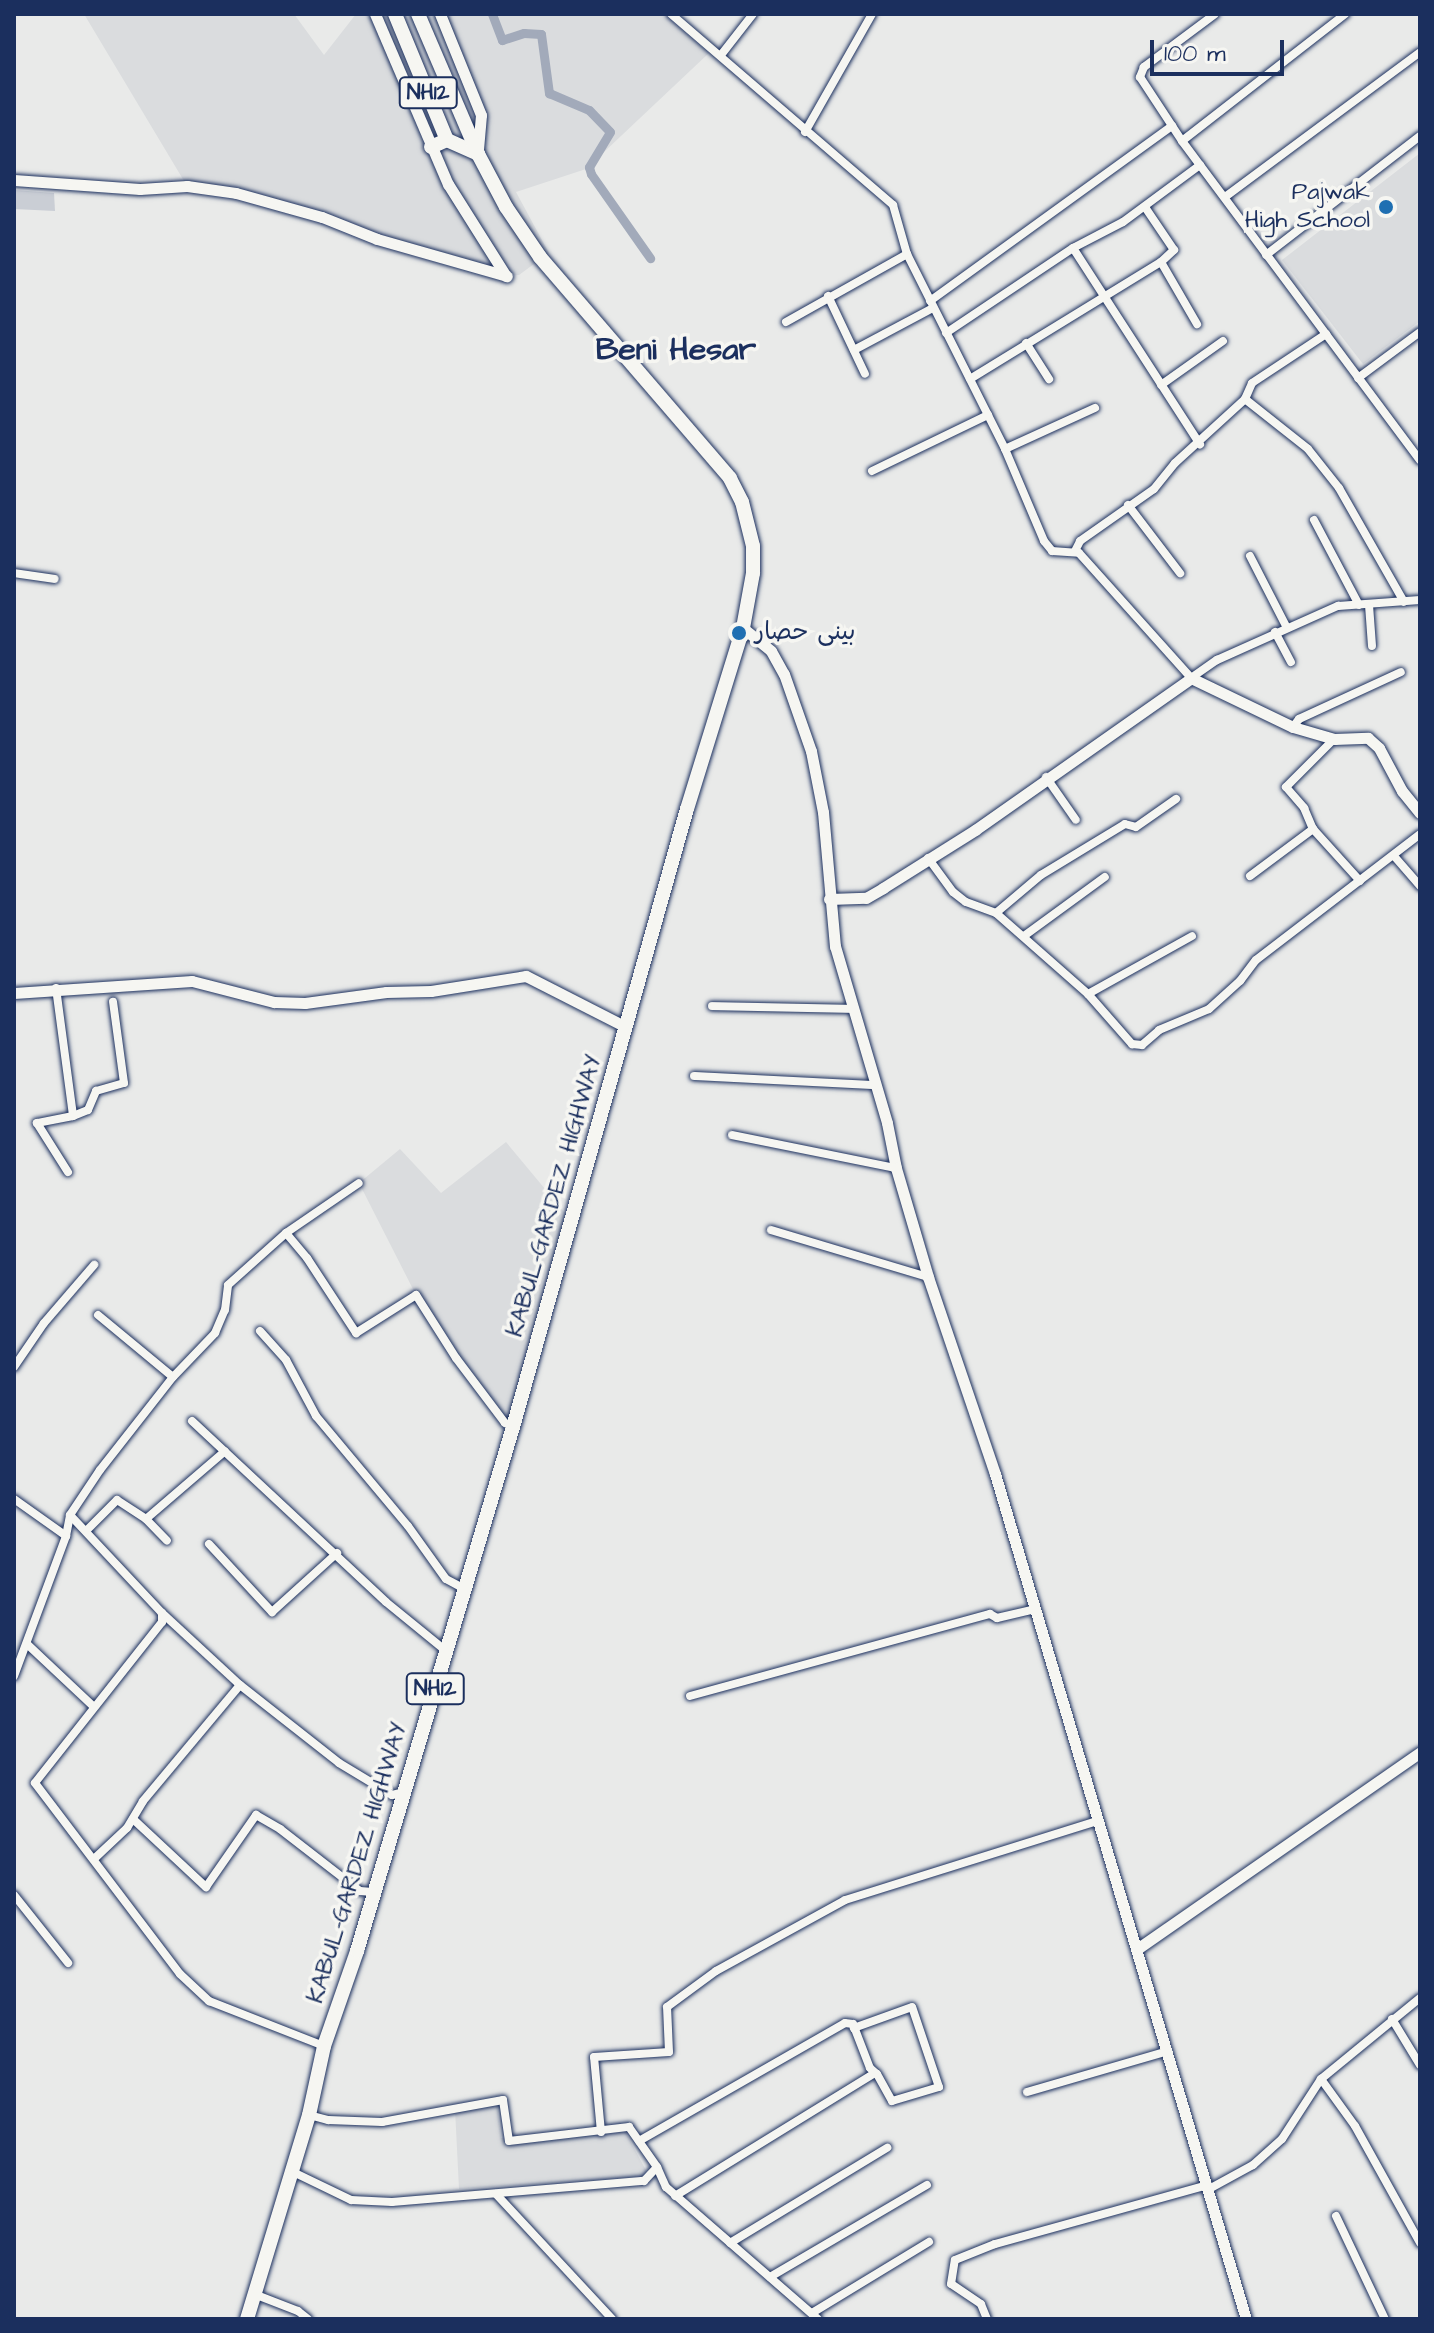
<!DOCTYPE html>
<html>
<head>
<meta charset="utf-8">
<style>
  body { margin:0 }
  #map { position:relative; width:1434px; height:2333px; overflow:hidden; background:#e9eae9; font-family:"Architects Daughter","Playpen Sans Arabic",sans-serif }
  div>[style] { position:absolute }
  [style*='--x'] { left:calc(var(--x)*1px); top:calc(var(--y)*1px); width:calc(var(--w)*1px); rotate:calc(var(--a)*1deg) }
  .built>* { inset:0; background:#dadcde }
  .green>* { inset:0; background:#caced5 }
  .canal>* { height:9px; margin:-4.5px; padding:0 4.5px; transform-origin:4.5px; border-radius:4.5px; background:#a2aaba }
  .roads { filter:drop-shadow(0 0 2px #1b2f5e) drop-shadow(0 0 2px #1b2f5e) }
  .street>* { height:8px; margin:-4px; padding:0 4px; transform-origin:4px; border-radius:4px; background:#f6f6f2 }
  .secondary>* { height:11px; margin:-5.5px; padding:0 5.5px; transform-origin:5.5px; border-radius:5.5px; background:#f6f6f2 }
  .highway>* { height:14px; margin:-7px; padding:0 7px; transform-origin:7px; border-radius:7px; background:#f6f6f2 }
  .dots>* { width:22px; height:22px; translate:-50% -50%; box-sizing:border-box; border:4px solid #f6f6f2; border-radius:50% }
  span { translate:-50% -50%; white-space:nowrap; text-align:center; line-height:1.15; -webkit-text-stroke:7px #f6f6f2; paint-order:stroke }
  .shield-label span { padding:2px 6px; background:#f6f6f2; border:2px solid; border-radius:6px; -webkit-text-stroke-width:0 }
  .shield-label { font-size:22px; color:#1b2f5e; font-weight:700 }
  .poi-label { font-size:24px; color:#1b2f5e }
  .right { translate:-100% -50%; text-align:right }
  .left { translate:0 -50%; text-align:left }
  .street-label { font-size:24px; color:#1b2f5e }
  .district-label { font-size:32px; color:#1b2f5e; font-weight:700 }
  .frame { position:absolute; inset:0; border:16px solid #1b2f5e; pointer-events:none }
  .scale { position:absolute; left:1150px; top:40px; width:134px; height:36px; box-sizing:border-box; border:4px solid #1b2f5e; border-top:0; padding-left:10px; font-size:24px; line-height:28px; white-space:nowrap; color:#1b2f5e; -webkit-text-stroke:6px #f6f6f2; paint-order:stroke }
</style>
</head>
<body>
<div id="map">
  <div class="built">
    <div style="clip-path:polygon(84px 14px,294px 14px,324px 55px,356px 14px,663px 14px,709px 53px,586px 169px,516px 192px,549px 253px,519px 275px,507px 276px,322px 217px,187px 186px)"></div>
    <div style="clip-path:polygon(1420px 153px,1420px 321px,1363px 364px,1282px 260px)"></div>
    <div style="clip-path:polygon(506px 1142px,570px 1219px,513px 1427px,505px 1423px,416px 1295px,359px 1183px,400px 1149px,441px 1193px)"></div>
    <div style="clip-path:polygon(497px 2105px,501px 2138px,588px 2133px,620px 2122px,649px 2176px,459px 2189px,455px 2109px)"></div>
  </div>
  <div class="green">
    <div style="clip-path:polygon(14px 190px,54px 193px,55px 211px,14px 209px)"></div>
  </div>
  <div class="canal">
    <div style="--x:492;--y:14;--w:28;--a:69"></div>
    <div style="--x:502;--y:40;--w:23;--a:-18"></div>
    <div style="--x:524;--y:33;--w:17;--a:3"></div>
    <div style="--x:541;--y:34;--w:60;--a:82.3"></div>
    <div style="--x:549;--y:93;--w:43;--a:23"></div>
    <div style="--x:589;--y:110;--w:30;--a:46"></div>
    <div style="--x:610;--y:132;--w:41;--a:121"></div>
    <div style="--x:589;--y:167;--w:7;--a:74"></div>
    <div style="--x:591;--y:174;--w:103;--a:54.9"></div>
  </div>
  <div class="roads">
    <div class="street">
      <div style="--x:671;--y:14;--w:293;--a:40.7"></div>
      <div style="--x:893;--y:205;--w:51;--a:74.1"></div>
      <div style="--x:907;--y:254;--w:218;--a:63.3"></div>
      <div style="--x:1005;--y:449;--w:100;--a:67"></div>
      <div style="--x:1044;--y:541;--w:13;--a:51"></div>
      <div style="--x:1052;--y:551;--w:27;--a:4"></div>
      <div style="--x:1079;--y:553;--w:168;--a:48.1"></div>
      <div style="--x:1191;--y:678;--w:32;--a:-35"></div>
      <div style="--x:1217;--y:660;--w:133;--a:-24.1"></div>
      <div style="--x:1338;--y:606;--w:82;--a:-4.2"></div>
      <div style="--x:1215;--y:14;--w:89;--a:143.3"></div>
      <div style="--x:1144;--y:67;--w:11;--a:112"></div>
      <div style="--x:1140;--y:77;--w:77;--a:56.7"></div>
      <div style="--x:1182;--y:141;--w:398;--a:53.3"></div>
      <div style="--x:721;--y:55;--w:52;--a:-52"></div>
      <div style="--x:805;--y:132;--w:136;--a:-60.4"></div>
      <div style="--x:1182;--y:141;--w:207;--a:-37.9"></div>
      <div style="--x:1225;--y:197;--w:243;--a:-36.6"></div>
      <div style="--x:1073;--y:248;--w:234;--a:57.1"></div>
      <div style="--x:1266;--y:255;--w:195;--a:-37.7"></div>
      <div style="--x:1161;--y:262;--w:72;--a:59.9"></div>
      <div style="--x:828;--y:296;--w:86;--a:64.6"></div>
      <div style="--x:930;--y:301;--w:299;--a:-35.9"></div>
      <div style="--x:786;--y:322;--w:139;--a:-29.3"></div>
      <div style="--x:946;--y:333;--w:153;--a:-33.8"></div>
      <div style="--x:1073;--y:248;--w:56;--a:-27.5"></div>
      <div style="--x:1123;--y:222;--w:96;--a:-36.5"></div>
      <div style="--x:1026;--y:343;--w:43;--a:57.4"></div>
      <div style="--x:854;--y:350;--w:89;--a:-28"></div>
      <div style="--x:1358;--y:378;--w:77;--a:-36.6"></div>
      <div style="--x:970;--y:379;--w:224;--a:-31.5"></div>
      <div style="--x:1161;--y:262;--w:18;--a:-43"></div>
      <div style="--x:1174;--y:250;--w:52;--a:-124"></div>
      <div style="--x:1161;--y:385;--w:76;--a:-35.4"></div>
      <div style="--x:1245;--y:399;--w:80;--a:38.4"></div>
      <div style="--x:1308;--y:449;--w:50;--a:51.5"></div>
      <div style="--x:1339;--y:488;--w:131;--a:60.3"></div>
      <div style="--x:1005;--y:449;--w:99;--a:-24.5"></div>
      <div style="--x:872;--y:471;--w:129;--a:-25.8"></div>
      <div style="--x:1128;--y:505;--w:86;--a:52.6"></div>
      <div style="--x:1314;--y:520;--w:96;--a:62.1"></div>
      <div style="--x:1075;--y:551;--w:11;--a:-63"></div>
      <div style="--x:1080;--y:541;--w:90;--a:-35.1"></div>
      <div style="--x:1154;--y:489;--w:33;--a:-51"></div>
      <div style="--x:1175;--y:463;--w:95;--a:-42.4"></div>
      <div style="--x:1245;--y:399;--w:17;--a:-66"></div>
      <div style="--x:1252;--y:383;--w:89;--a:-33.5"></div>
      <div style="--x:1250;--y:556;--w:81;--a:62.8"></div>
      <div style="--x:14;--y:573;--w:41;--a:8.3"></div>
      <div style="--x:1369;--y:605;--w:41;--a:85.8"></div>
      <div style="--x:1275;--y:632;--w:34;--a:62"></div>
      <div style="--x:1293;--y:727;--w:10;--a:-53"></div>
      <div style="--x:1299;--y:719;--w:112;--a:-24.7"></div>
      <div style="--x:1334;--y:739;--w:68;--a:135"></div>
      <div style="--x:1286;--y:787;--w:28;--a:49"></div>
      <div style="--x:1304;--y:808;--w:23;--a:67"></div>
      <div style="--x:1313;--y:829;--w:70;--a:47.9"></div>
      <div style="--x:1046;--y:777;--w:52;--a:55.1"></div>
      <div style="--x:1394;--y:856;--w:40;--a:49"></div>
      <div style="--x:928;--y:858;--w:42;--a:53.7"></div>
      <div style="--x:953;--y:892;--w:16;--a:38"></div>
      <div style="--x:966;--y:902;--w:32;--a:20"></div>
      <div style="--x:996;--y:913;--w:123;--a:41.4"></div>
      <div style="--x:1088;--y:994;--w:67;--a:48.7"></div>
      <div style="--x:1132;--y:1044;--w:10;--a:6"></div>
      <div style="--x:1142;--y:1045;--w:23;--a:-41"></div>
      <div style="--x:1159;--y:1030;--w:54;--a:-22.8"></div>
      <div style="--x:1209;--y:1009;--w:42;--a:-42.1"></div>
      <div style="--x:1240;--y:981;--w:26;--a:-53"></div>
      <div style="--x:1256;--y:960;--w:207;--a:-37.5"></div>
      <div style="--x:1250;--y:876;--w:79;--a:-36.7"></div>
      <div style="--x:996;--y:913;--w:59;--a:-40.2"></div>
      <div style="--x:1041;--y:875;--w:98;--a:-31.3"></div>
      <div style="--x:1125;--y:824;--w:11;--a:15"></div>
      <div style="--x:1136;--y:827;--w:49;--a:-35"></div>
      <div style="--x:1024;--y:936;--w:100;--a:-36.1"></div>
      <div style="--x:56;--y:988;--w:129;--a:82.4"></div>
      <div style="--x:73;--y:1116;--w:37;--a:169"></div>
      <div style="--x:37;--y:1123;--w:58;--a:57.7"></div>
      <div style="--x:1088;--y:994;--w:119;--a:-29.1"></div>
      <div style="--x:712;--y:1006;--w:141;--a:1.2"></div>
      <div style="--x:694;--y:1076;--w:179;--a:2.9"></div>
      <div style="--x:73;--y:1116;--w:16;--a:-22"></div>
      <div style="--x:88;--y:1110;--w:21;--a:-67"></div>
      <div style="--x:96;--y:1091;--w:29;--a:-16"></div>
      <div style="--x:124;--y:1083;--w:82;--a:-97.7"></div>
      <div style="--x:732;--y:1135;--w:167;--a:11.4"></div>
      <div style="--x:771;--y:1230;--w:164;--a:16.7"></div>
      <div style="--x:286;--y:1233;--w:33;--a:50"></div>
      <div style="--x:307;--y:1258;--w:90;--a:56.8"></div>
      <div style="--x:356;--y:1333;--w:71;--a:-32.3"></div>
      <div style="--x:416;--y:1295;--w:75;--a:57.6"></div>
      <div style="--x:456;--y:1358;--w:81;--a:53"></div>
      <div style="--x:505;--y:1423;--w:9;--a:27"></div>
      <div style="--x:98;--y:1315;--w:97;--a:39.6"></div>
      <div style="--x:260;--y:1331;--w:39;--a:48"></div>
      <div style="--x:286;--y:1360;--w:64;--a:61.8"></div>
      <div style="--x:316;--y:1416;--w:143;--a:50.1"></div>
      <div style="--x:408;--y:1526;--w:65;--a:54.4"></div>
      <div style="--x:446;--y:1579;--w:21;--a:28"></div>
      <div style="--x:14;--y:1367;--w:53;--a:-55.7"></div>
      <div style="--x:44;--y:1323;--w:77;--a:-49.2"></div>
      <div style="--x:192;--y:1421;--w:265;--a:43"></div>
      <div style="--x:386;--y:1602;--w:77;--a:39.2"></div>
      <div style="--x:14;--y:1499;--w:64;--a:35.4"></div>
      <div style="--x:70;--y:1515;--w:134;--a:46.8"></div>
      <div style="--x:162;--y:1613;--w:106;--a:42.7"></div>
      <div style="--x:240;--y:1685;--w:126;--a:38.2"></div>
      <div style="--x:339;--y:1763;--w:62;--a:31.1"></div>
      <div style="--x:392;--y:1795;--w:12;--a:-14"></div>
      <div style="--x:146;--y:1519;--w:104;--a:-40.7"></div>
      <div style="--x:86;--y:1531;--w:44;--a:-45"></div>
      <div style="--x:117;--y:1500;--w:35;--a:33"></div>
      <div style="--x:146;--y:1519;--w:30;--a:46"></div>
      <div style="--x:209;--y:1544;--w:93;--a:47.2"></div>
      <div style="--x:272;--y:1612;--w:88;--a:-42.2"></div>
      <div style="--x:162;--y:1613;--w:9;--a:90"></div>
      <div style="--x:162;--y:1622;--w:205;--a:128.3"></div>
      <div style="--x:35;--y:1783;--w:240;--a:52.8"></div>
      <div style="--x:180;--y:1974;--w:40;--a:43"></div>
      <div style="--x:209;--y:2001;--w:123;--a:21.4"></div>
      <div style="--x:27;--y:1644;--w:91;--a:43.2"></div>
      <div style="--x:14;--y:1676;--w:149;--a:-69.6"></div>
      <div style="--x:66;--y:1536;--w:21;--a:-79"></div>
      <div style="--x:70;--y:1515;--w:54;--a:-56.3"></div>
      <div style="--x:100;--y:1470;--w:118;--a:-51.9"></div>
      <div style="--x:173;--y:1377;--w:61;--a:-46.3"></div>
      <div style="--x:215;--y:1333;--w:25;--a:-67"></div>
      <div style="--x:225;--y:1310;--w:25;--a:-83"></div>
      <div style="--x:228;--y:1285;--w:78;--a:-41.9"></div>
      <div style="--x:286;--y:1233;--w:88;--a:-34.4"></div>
      <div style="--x:690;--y:1696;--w:311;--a:-15.3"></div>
      <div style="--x:990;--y:1614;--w:8;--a:30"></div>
      <div style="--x:997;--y:1618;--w:39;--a:-13"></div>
      <div style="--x:133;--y:1819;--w:100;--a:43"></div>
      <div style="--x:206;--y:1887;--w:88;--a:-55.2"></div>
      <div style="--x:256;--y:1815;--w:28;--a:30"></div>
      <div style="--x:280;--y:1829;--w:101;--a:37.8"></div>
      <div style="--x:360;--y:1891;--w:13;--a:4"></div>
      <div style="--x:95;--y:1858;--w:44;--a:-43.2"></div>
      <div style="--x:127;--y:1828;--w:31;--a:-59"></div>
      <div style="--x:143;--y:1801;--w:151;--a:-50.1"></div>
      <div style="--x:14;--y:1895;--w:87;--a:51.5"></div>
      <div style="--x:1392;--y:2019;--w:54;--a:58.7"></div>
      <div style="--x:1321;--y:2079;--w:58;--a:54.1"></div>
      <div style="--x:1355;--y:2126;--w:134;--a:60.9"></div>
      <div style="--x:1027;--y:2092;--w:147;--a:-16.2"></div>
      <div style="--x:309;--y:2115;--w:20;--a:15"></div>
      <div style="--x:328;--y:2120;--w:54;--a:2.1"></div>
      <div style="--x:382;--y:2122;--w:123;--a:-10.3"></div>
      <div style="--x:503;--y:2100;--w:41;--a:81.7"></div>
      <div style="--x:509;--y:2141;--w:121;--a:-6.7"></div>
      <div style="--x:629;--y:2127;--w:49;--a:55"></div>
      <div style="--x:657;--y:2167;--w:22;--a:66"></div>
      <div style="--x:666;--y:2187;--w:201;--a:41"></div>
      <div style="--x:601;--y:2132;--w:75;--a:-95.3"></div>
      <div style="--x:594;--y:2057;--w:75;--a:-3.8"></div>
      <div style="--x:669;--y:2052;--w:45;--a:-92.5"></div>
      <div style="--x:667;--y:2007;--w:61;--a:-36.3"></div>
      <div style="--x:716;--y:1971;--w:147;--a:-28.8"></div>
      <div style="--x:845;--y:1900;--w:264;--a:-17.4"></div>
      <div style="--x:639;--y:2141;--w:237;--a:-29.8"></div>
      <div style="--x:845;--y:2023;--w:8;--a:7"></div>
      <div style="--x:853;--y:2024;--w:47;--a:68.9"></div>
      <div style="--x:870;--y:2068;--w:9;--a:41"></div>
      <div style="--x:877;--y:2074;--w:31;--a:61"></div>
      <div style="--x:892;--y:2101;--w:49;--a:-16.6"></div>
      <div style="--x:939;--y:2087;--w:84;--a:-108.6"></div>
      <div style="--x:912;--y:2007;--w:62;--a:160.1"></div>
      <div style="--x:291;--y:2171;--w:67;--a:25.8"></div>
      <div style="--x:351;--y:2200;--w:41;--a:2.8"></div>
      <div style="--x:392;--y:2202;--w:253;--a:-4.8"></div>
      <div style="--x:644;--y:2181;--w:19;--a:-47"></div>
      <div style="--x:1209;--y:2189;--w:50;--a:-28.6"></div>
      <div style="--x:1253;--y:2165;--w:39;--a:-42"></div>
      <div style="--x:1282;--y:2139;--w:72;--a:-57"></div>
      <div style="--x:1321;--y:2079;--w:128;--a:-39.3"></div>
      <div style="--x:496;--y:2194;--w:171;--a:47.1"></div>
      <div style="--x:675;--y:2196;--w:233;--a:-31.6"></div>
      <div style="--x:1336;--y:2216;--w:114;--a:64.6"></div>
      <div style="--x:730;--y:2243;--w:184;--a:-31.2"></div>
      <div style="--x:770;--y:2277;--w:182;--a:-30.4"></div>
      <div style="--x:254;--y:2294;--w:47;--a:21.1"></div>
      <div style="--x:298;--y:2311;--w:13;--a:39"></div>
      <div style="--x:812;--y:2313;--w:137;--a:-31.3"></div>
      <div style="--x:987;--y:2319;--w:16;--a:-112"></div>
      <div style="--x:981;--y:2304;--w:36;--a:-146"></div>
      <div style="--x:951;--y:2284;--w:24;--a:-81"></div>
      <div style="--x:955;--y:2260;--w:43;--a:-21.8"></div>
      <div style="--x:995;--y:2244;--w:221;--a:-15.5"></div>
    </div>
    <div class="secondary">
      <div style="--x:375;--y:14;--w:185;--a:66.8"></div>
      <div style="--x:448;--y:184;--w:109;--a:57.8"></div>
      <div style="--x:440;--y:14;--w:109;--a:67.9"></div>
      <div style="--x:481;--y:115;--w:38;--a:95"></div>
      <div style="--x:14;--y:180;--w:126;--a:4.1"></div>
      <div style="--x:140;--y:189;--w:47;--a:-3.7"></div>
      <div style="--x:187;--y:186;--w:49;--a:8.1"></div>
      <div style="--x:236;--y:193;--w:89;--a:15.6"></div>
      <div style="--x:322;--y:217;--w:59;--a:21.8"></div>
      <div style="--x:377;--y:239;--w:135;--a:15.9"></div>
      <div style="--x:743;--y:628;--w:36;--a:39"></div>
      <div style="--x:771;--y:651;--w:26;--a:61"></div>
      <div style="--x:784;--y:674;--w:82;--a:70.7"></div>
      <div style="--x:811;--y:751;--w:62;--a:78.9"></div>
      <div style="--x:823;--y:812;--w:135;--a:84.9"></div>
      <div style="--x:835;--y:946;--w:184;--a:73.6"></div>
      <div style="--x:887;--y:1123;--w:46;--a:78.7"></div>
      <div style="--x:896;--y:1168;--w:114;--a:73.6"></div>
      <div style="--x:928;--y:1277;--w:208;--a:71.2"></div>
      <div style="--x:995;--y:1474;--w:881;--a:73.46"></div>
      <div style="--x:829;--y:899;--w:37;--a:-2"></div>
      <div style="--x:866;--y:898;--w:20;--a:-30"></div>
      <div style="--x:883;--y:888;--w:109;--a:-32.2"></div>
      <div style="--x:975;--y:830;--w:264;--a:-35.1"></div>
      <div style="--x:1191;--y:678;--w:113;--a:25.7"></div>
      <div style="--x:1293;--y:727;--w:43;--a:16.3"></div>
      <div style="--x:1334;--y:739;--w:34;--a:-2"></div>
      <div style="--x:1368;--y:738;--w:15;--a:42"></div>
      <div style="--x:1379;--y:748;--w:49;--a:61.9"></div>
      <div style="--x:1402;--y:791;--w:28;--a:51"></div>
      <div style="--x:14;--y:993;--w:178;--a:-3.9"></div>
      <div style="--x:192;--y:981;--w:85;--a:14.4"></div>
      <div style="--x:274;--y:1002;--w:31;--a:2"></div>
      <div style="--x:305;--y:1003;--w:82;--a:-7.7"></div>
      <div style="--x:386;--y:992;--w:45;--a:-1.3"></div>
      <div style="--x:431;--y:991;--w:96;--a:-9"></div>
      <div style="--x:526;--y:976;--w:112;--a:27"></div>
      <div style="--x:1137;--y:1949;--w:345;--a:-34.8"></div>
    </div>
    <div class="highway">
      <div style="--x:395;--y:14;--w:136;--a:67.6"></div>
      <div style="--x:447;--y:140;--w:34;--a:24"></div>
      <div style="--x:431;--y:147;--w:17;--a:-24"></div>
      <div style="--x:247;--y:2319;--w:213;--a:-73.1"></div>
      <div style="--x:309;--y:2115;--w:71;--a:-77.7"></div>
      <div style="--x:324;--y:2046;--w:101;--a:-70.8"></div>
      <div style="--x:357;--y:1951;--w:547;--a:-73.42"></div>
      <div style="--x:513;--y:1427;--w:642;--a:-74.28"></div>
      <div style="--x:687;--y:809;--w:189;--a:-72.8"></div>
      <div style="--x:743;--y:628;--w:56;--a:-79.7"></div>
      <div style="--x:753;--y:573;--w:27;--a:-90"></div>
      <div style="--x:753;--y:546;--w:45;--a:-104"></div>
      <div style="--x:742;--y:502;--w:27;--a:-117"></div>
      <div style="--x:730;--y:478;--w:291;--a:-130.7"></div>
      <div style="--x:540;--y:257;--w:60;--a:-124.2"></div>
      <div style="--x:506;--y:207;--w:60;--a:-117.8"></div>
      <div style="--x:478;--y:154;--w:152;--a:-113.2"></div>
    </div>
  </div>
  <div class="dots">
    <div style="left:1386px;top:207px;background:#1f6fb2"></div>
    <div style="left:739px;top:633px;background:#1f6fb2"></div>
  </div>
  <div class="shield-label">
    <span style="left:428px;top:93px">NH12</span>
    <span style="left:435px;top:1689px">NH12</span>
  </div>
  <div class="poi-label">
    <span class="right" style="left:1370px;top:207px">Pajwak<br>High School</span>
    <span class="left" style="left:755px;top:633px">بینی حصار</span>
  </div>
  <div class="street-label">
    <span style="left:555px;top:1196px;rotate:-74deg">KABUL-GARDEZ HIGHWAY</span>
    <span style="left:358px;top:1863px;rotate:-73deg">KABUL-GARDEZ HIGHWAY</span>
  </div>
  <div class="district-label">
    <span style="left:676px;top:350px">Beni Hesar</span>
  </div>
  <div class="frame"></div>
  <div class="scale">100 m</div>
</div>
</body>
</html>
